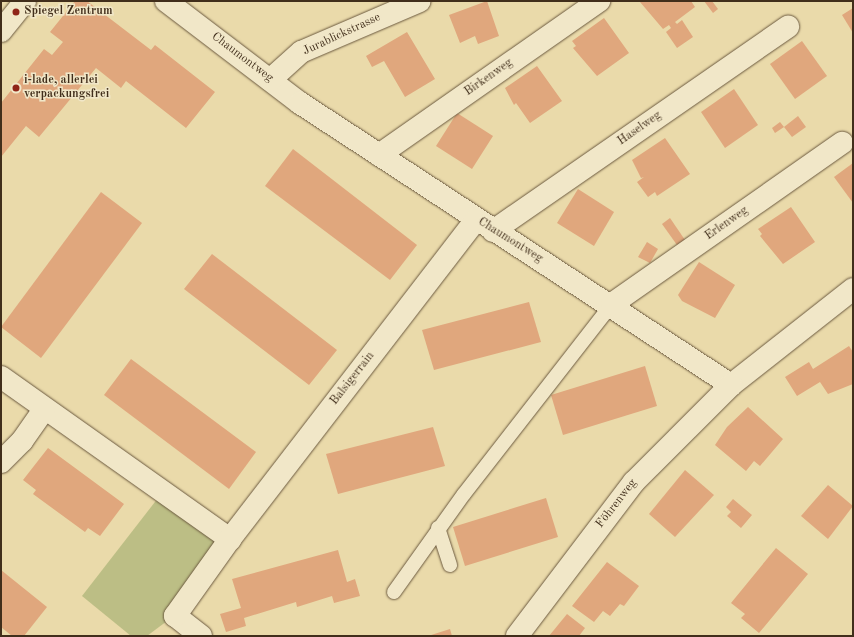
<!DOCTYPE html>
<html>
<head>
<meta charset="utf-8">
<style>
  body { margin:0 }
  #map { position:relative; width:854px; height:637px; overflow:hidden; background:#eadaaa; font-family:"Old Standard TT",serif }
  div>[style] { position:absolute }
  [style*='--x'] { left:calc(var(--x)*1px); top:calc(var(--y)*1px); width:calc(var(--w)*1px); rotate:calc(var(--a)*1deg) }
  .green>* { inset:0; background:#bcbe85 }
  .building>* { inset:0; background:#e0a77d }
  .roads { filter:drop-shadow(0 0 1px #6b593f) drop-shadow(0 0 1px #6b593f) }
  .service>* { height:14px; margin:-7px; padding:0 7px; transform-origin:7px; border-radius:7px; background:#f1e7c8 }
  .minor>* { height:22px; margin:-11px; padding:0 11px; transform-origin:11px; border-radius:11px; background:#f1e7c8 }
  .dots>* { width:11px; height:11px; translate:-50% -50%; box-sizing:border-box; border:2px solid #f1e7c8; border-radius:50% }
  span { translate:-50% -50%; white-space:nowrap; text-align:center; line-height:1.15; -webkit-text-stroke:3px #f1e7c8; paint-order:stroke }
  .poi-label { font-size:12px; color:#412e1b; font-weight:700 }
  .left { translate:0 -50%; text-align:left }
  .street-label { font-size:12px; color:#412e1b }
  .frame { position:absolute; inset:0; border:2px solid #412e1b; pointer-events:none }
</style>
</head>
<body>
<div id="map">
  <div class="green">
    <div style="clip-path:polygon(165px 489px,229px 539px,175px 615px,147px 636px,131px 636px,82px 596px)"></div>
  </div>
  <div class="building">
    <div style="clip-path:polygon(75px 1px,87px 1px,151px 50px,155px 45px,215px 92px,186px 128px,126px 81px,121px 88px,96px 68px,39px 137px,26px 126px,1px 157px,1px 103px,44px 49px,52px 55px,63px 42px,50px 32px)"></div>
    <div style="clip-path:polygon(487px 1px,499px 36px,478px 44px,475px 36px,460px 43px,449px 15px)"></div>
    <div style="clip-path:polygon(691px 1px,695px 7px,675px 22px,677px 24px,682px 20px,693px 37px,677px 48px,666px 32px,671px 28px,669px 25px,663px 29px,640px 2px)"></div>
    <div style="clip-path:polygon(704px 1px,712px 1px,718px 9px,713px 13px)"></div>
    <div style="clip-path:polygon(853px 8px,853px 33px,842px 15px)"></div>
    <div style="clip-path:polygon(604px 18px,629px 53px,597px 76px,573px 48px,576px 46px,572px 41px)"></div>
    <div style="clip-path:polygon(407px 32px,435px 79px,405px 97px,384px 61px,372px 67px,366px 56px)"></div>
    <div style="clip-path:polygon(802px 41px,827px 76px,795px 99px,770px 64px)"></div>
    <div style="clip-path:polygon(537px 66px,562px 101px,530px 123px,516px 103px,514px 105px,505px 88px)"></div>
    <div style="clip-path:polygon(734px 89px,758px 125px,725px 148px,701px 112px)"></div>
    <div style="clip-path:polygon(457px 113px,493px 136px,472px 169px,436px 146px)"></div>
    <div style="clip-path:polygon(798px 116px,806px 127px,792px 137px,784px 127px)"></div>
    <div style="clip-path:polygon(780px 122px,784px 127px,775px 133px,772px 128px)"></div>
    <div style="clip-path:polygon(665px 138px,690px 174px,657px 196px,655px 192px,648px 197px,637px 182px,644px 177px,641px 178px,632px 160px)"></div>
    <div style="clip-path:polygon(293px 149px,417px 245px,390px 280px,265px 186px)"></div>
    <div style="clip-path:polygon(853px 163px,853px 203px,834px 177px)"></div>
    <div style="clip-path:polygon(578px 189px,614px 212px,594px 246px,557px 223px)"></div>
    <div style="clip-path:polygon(101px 192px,142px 223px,41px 358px,1px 327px)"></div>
    <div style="clip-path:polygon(791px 207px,815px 242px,783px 264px,760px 236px,762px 234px,758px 229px)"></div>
    <div style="clip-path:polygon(670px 218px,685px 240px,677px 245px,662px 224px)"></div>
    <div style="clip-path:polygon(647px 242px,658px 249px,650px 263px,638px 257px)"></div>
    <div style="clip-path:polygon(212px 254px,337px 350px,309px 385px,184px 289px)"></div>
    <div style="clip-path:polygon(699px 262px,735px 285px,715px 318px,682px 301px,678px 295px)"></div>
    <div style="clip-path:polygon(529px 302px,541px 342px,434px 370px,422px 330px)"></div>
    <div style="clip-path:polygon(849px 346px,853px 352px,853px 384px,828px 394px,820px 382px,797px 396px,785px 377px,809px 362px,813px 369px)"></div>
    <div style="clip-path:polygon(131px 359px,256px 452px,229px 489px,104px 395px)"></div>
    <div style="clip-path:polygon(645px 366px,657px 406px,563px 435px,551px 395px)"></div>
    <div style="clip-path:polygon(748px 407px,783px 439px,760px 466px,754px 461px,746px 471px,715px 445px,727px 427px)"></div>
    <div style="clip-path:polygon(433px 427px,445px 466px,338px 494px,326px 454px)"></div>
    <div style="clip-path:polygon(48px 448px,124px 504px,100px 536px,88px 528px,85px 532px,33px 494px,36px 490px,23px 480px)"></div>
    <div style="clip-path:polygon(685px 470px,714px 495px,675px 537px,649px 514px)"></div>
    <div style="clip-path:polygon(828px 485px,853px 506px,828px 539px,801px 516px)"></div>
    <div style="clip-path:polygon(546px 498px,558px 537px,465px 566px,453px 527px)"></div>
    <div style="clip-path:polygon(733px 499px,752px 515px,741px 528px,727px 516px,731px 512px,726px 507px)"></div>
    <div style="clip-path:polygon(776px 548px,808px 574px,759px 633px,741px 618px,745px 614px,731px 603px)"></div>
    <div style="clip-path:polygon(338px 550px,347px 582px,355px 579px,360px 596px,334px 603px,332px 596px,297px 607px,296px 602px,244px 618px,246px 626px,226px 632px,220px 614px,241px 608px,232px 579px)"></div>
    <div style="clip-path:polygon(607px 562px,639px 586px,624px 606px,620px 604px,610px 616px,603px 611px,594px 622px,572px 606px)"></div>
    <div style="clip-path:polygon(1px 570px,47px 607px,24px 636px,12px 636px,1px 627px)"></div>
    <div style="clip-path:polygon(567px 614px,585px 628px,579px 636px,549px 636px)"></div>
    <div style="clip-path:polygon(450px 629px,452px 636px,428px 636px)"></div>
  </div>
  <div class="roads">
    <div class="service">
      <div style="--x:438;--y:528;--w:39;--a:72"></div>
      <div style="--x:394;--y:592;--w:120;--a:-54.5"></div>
      <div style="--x:464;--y:494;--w:241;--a:-52.1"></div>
    </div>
    <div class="minor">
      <div style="--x:166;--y:1;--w:168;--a:37.3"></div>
      <div style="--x:300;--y:103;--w:515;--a:33.2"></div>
      <div style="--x:731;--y:385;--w:155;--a:-38.2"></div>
      <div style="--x:1;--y:31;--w:38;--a:-51"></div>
      <div style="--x:270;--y:80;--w:42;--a:-42.1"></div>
      <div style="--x:301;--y:52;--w:129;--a:-23.2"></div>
      <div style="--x:379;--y:155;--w:269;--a:-35"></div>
      <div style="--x:493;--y:231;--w:359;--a:-34.7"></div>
      <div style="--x:612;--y:304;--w:281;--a:-35"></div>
      <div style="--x:1;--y:377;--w:281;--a:35.3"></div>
      <div style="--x:230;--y:539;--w:404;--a:-52.4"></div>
      <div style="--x:1;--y:462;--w:30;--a:-45"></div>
      <div style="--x:22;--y:441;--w:38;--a:-55"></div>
      <div style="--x:201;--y:636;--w:33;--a:-142"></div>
      <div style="--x:175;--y:616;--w:95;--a:-54.5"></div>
      <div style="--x:517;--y:636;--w:193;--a:-52.8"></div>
      <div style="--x:634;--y:482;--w:137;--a:-45"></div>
    </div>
  </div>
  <div class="dots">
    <div style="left:16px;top:12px;background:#8f2418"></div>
    <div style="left:16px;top:88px;background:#8f2418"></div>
  </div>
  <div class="poi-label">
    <span class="left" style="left:24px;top:12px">Spiegel Zentrum</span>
    <span class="left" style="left:24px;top:88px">i-lade, allerlei<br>verpackungsfrei</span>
  </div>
  <div class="street-label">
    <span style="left:342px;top:35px;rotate:-25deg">Jurablickstrasse</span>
    <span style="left:242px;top:58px;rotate:37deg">Chaumontweg</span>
    <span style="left:489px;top:78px;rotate:-35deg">Birkenweg</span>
    <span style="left:640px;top:129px;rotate:-35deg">Haselweg</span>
    <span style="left:727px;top:224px;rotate:-35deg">Erlenweg</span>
    <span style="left:510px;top:241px;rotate:32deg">Chaumontweg</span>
    <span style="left:353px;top:379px;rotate:-52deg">Balsigerrain</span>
    <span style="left:617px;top:504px;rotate:-52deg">Föhrenweg</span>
  </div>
  <div class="frame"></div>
</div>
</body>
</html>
